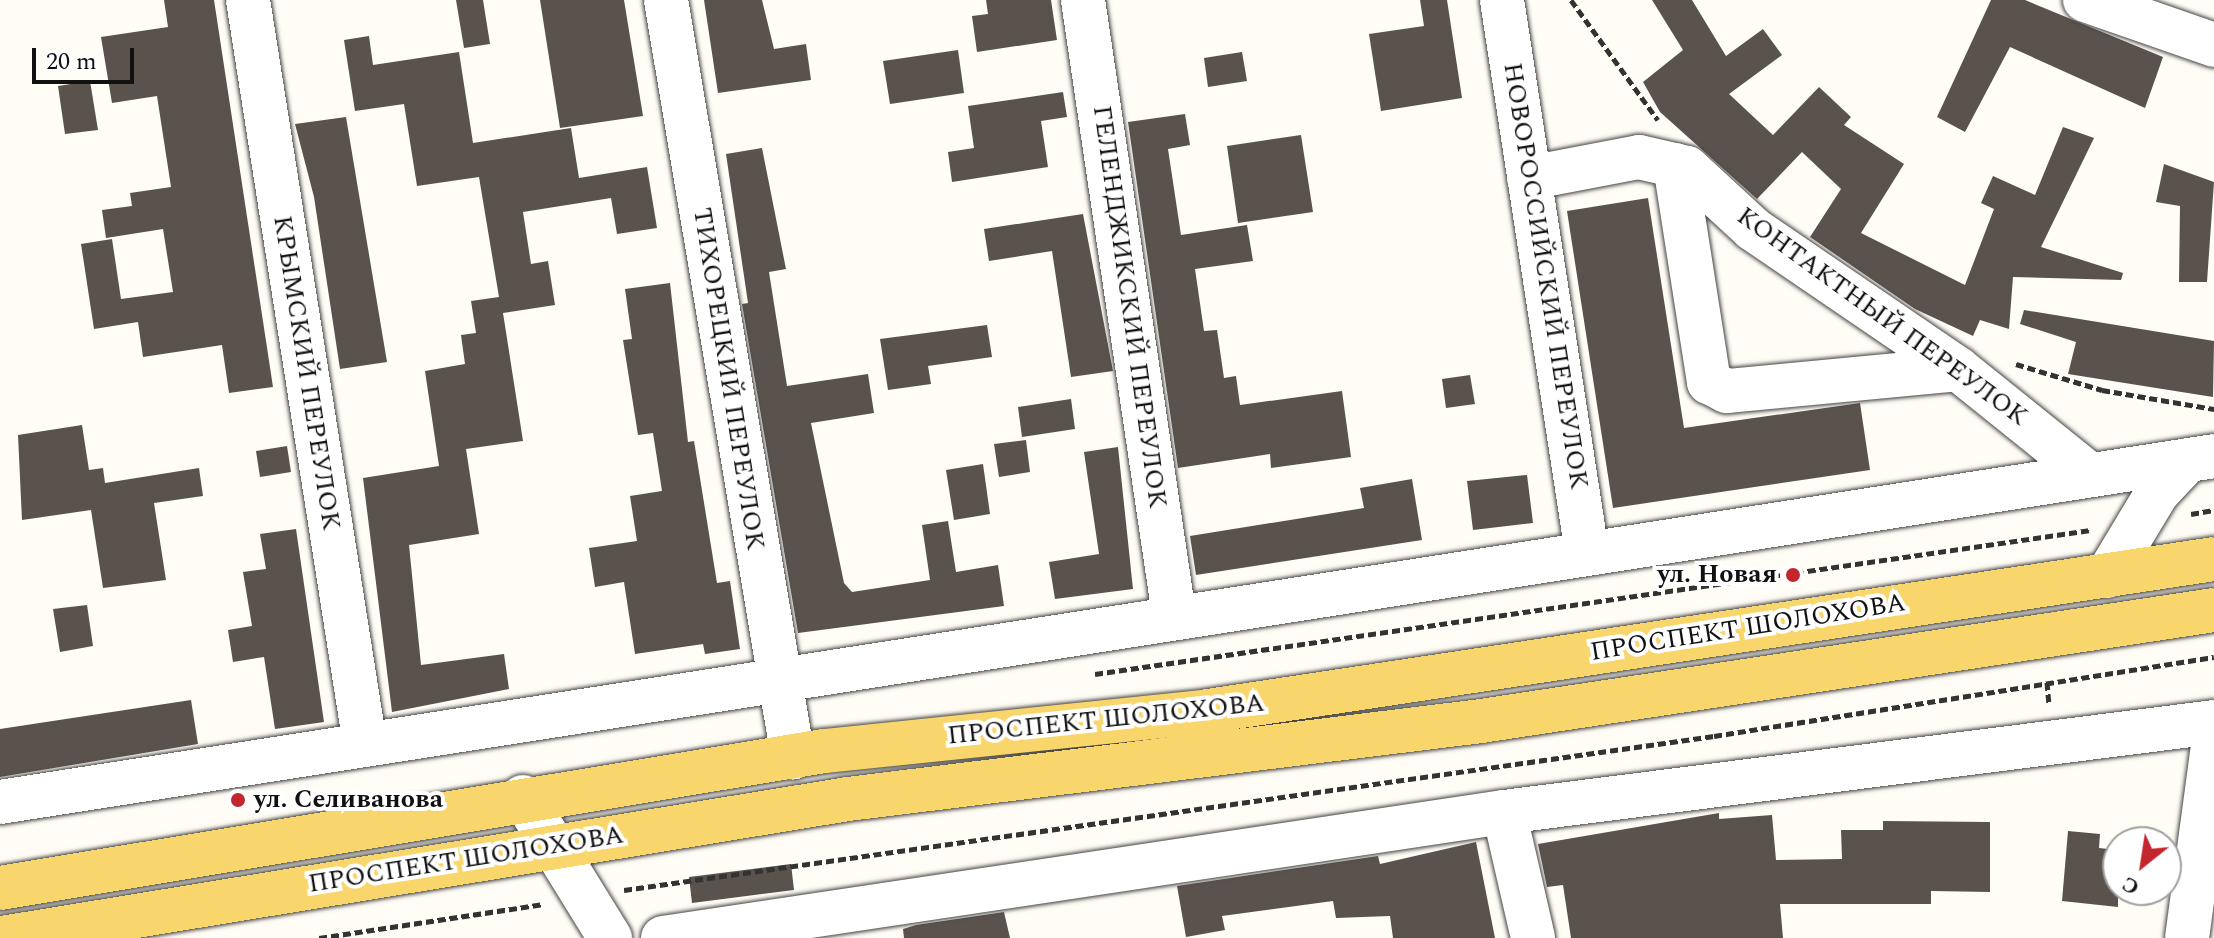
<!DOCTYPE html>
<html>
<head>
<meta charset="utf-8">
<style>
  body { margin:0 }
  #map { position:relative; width:2214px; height:938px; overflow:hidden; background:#fffdf5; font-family:Spectral,serif }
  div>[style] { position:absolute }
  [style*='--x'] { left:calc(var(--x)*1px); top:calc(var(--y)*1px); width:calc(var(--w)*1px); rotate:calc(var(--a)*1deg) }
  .building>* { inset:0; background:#5a524d }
  .path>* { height:5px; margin-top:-2.5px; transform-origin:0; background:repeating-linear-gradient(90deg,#333 0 8px,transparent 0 12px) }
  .roads { filter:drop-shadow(0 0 2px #444) drop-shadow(0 0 2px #444) }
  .minor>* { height:44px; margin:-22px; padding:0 22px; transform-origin:22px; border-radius:22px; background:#fff }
  .major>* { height:44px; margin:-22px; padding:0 22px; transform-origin:22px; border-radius:22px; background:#f9d66b }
  .dots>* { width:22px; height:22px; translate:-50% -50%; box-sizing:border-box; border:4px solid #fff; border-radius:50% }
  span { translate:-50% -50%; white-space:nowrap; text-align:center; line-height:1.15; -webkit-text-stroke:8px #fff; paint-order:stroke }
  .street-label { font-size:26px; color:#111 }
  .poi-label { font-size:26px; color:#111; font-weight:700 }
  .right { translate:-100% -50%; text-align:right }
  .left { translate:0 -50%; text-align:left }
  .north { position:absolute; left:2102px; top:826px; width:80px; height:80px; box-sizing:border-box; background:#fff; border:2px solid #a0a0a0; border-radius:50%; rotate:210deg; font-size:22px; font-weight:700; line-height:32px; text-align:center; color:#111 }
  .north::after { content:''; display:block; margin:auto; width:28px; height:36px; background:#c4262e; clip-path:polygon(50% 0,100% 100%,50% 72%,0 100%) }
  .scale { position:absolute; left:32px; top:48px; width:102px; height:36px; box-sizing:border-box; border:4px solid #111; border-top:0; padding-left:10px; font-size:24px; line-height:28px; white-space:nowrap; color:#111; -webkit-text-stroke:6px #fff; paint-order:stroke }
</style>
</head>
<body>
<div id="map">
  <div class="building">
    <div style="clip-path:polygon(164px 0,214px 0,273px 387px,229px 393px,222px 345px,143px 357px,138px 322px,94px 329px,81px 244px,112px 239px,121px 299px,173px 292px,163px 229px,106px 238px,102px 210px,132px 206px,130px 193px,171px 187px,157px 96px,112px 103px,101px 37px,168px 27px)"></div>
    <div style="clip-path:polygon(456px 0,483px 0,490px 44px,464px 48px)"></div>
    <div style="clip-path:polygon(540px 0,624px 0,643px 116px,560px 128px)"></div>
    <div style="clip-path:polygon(704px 0,762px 0,774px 49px,806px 44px,811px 80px,718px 93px)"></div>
    <div style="clip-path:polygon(986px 0,1051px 0,1057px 40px,977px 52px,972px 16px,988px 14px)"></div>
    <div style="clip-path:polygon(1420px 0,1447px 0,1462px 98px,1381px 111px,1369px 34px,1424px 26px)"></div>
    <div style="clip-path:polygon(1652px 0,1692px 0,1726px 56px,1763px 29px,1782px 55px,1729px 94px,1773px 135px,1819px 87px,1851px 117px,1844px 125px,1904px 164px,1861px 233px,1965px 285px,1994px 209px,1981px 203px,1993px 176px,2035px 195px,2063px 127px,2094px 138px,2041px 247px,2123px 273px,2121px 280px,2013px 277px,2009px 329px,1980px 320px,1973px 336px,1915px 309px,1810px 237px,1841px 189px,1802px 152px,1757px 199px,1660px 112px,1643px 82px,1683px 50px)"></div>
    <div style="clip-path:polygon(1991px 0,2025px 0,2163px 57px,2145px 108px,2010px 47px,1965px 132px,1937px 117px)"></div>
    <div style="clip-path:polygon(369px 36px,373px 65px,459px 52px,473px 143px,571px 128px,579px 178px,647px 167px,657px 228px,617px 234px,611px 198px,523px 212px,531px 264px,548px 261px,555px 305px,503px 313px,523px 441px,466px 449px,479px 534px,409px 545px,421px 665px,504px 654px,509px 689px,392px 712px,363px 478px,439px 466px,425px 371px,465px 364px,461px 335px,476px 333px,471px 301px,499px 297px,479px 177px,417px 186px,404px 104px,355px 111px,344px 40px)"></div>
    <div style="clip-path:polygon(958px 50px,964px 93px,890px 104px,883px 61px)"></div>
    <div style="clip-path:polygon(1242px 52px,1247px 81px,1208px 87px,1204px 58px)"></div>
    <div style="clip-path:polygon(90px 81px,98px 130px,65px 134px,58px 86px)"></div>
    <div style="clip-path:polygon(1063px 92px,1067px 117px,1041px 121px,1048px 167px,952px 182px,948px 152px,974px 148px,968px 106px)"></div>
    <div style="clip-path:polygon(1185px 114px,1190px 145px,1168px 149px,1181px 235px,1247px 225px,1253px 261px,1195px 269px,1204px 331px,1217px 330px,1224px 378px,1236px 376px,1240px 405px,1342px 391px,1351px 457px,1271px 468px,1270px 454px,1178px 468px,1128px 122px)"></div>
    <div style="clip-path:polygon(346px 117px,387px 362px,340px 369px,314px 197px,295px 124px)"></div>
    <div style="clip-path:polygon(1301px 135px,1313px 212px,1238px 223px,1227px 146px)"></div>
    <div style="clip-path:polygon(762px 148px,786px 269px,769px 272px,787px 386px,868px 374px,874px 413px,811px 423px,844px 583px,852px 592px,930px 580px,922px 525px,948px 521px,956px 572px,998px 565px,1004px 606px,798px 633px,742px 304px,748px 303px,726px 154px)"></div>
    <div style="clip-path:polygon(2164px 164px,2214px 182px,2207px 282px,2179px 282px,2180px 206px,2156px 202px)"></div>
    <div style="clip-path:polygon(1648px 198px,1684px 428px,1860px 403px,1870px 470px,1613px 508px,1567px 211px)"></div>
    <div style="clip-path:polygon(1083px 214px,1113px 371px,1071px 377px,1052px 251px,989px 261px,984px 229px)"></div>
    <div style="clip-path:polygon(670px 283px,688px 442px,694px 441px,717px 583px,730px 581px,740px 649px,705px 654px,703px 644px,635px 654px,624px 582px,595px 587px,589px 548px,637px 541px,630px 496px,662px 491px,653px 433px,638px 435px,623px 340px,632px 339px,625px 289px)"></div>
    <div style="clip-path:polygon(2024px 310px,2214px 341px,2213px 397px,2068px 374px,2076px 342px,2020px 324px)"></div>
    <div style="clip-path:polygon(987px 325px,992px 357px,928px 366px,931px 384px,888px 390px,880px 339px)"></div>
    <div style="clip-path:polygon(1470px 375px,1475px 404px,1446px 408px,1442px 379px)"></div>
    <div style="clip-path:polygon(1071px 399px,1075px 429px,1022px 437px,1018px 407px)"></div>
    <div style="clip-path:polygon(82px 425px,89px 470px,103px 468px,105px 483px,199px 468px,203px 496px,154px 503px,166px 580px,103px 588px,91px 510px,22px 520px,18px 435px)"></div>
    <div style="clip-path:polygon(1026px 440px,1030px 472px,999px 477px,994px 444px)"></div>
    <div style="clip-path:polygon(287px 446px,291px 472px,260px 477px,256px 451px)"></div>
    <div style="clip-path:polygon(1118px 447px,1133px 589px,1055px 599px,1049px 562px,1099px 554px,1084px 452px)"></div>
    <div style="clip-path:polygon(983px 464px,990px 514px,954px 520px,946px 470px)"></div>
    <div style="clip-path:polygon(1527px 475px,1533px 523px,1473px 530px,1467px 481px)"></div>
    <div style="clip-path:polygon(1412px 479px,1422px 540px,1196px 575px,1190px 536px,1364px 508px,1360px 488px)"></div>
    <div style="clip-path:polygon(296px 529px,324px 722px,275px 729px,264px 657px,233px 662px,228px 630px,252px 626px,243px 572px,266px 569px,260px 534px)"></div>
    <div style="clip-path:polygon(87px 605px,93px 646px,60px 652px,53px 609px)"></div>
    <div style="clip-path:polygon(191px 700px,198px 744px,0 777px,0 729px)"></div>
    <div style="clip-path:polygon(1719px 813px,1719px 819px,1772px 815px,1776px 860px,1842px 859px,1841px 830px,1883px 830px,1883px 821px,1990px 822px,1990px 892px,1931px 891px,1931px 904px,1780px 904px,1783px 938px,1571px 938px,1563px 885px,1547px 887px,1538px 844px)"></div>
    <div style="clip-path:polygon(2068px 831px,2100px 834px,2099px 848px,2118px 850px,2118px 907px,2062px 901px)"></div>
    <div style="clip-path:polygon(1476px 842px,1495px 938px,1393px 938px,1390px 916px,1336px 918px,1333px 901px,1222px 916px,1225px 930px,1186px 937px,1177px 886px,1378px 856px,1380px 864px)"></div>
    <div style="clip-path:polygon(791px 864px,794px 890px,692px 903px,689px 877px)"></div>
    <div style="clip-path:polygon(1004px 912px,1010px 938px,904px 938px,903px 929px,916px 925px)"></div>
  </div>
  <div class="path">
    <div style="--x:1571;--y:0;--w:148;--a:54.1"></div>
    <div style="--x:2016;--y:364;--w:90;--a:16.8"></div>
    <div style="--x:2102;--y:390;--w:114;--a:9.6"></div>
    <div style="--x:2191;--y:514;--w:23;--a:-10"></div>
    <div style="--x:1095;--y:674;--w:1006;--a:-8.23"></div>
    <div style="--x:2047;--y:682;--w:22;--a:85"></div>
    <div style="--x:624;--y:890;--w:1101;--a:-8.04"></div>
    <div style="--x:1714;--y:736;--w:506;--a:-8.98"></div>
    <div style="--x:319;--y:938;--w:227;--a:-8.6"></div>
  </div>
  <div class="roads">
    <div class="minor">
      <div style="--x:248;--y:0;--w:754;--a:81.07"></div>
      <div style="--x:666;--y:0;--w:768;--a:80.48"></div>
      <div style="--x:1083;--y:0;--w:622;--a:81.58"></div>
      <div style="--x:1502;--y:0;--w:559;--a:81.26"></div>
      <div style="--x:2085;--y:0;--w:137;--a:19.2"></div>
      <div style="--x:1675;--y:165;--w:220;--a:81.1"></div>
      <div style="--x:1709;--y:382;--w:20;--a:27"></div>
      <div style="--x:1727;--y:391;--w:232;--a:-5.4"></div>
      <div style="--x:1529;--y:178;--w:112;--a:-10.8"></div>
      <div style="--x:1639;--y:157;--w:49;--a:12.9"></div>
      <div style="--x:1687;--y:168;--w:90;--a:42.7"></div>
      <div style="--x:1753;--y:229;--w:248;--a:34.3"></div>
      <div style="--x:1958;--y:369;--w:169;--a:38.8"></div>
      <div style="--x:2107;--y:576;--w:97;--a:-58.9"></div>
      <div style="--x:2157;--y:493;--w:45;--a:-46.8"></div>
      <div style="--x:523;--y:797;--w:166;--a:58.3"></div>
      <div style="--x:0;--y:802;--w:2241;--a:-8.88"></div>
      <div style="--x:1504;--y:812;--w:129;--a:77"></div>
      <div style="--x:663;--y:938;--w:850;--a:-8.52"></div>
      <div style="--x:1504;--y:812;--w:716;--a:-7.22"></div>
      <div style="--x:2187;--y:938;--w:203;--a:-82.3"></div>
    </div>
    <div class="major">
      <div style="--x:0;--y:888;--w:835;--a:-9.44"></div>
      <div style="--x:824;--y:751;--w:386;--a:-5.9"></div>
      <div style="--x:1208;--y:711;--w:1017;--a:-8.59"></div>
      <div style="--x:2;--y:938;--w:857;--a:-9.33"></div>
      <div style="--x:848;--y:799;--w:638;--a:-7.02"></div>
      <div style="--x:1481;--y:721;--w:741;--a:-8.61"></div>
    </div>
  </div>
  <div class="dots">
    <div style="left:1793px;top:575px;background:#c4262e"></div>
    <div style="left:238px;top:800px;background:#c4262e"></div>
  </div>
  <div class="street-label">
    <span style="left:1545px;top:276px;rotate:81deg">НОВОРОССИЙСКИЙ ПЕРЕУЛОК</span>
    <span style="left:1129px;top:307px;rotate:82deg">ГЕЛЕНДЖИКСКИЙ ПЕРЕУЛОК</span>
    <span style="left:1882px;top:317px;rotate:36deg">КОНТАКТНЫЙ ПЕРЕУЛОК</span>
    <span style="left:306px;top:373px;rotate:81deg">КРЫМСКИЙ ПЕРЕУЛОК</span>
    <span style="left:728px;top:379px;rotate:81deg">ТИХОРЕЦКИЙ ПЕРЕУЛОК</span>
    <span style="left:1748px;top:628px;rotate:-9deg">ПРОСПЕКТ ШОЛОХОВА</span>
    <span style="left:1106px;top:720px;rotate:-6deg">ПРОСПЕКТ ШОЛОХОВА</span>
    <span style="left:466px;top:860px;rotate:-9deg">ПРОСПЕКТ ШОЛОХОВА</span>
  </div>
  <div class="poi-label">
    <span class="right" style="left:1777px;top:575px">ул. Новая</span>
    <span class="left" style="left:254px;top:800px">ул. Селиванова</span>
  </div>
  <div class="north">С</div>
  <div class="scale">20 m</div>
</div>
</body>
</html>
